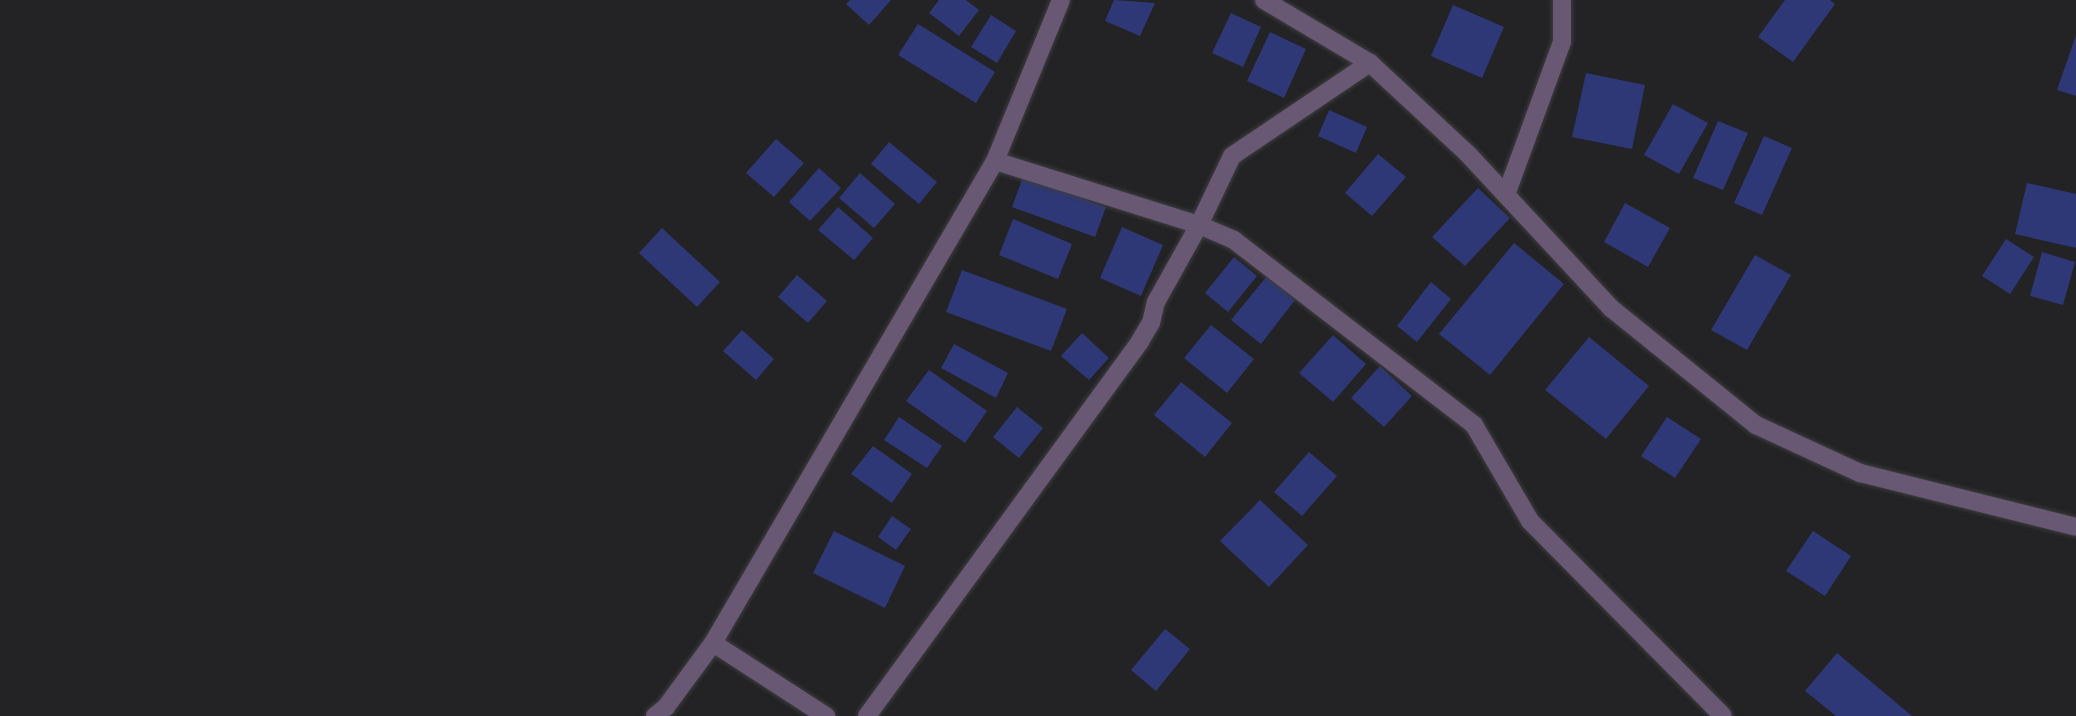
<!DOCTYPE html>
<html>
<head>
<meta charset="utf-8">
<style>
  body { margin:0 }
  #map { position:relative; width:2076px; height:716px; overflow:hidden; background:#232325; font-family:Roboto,sans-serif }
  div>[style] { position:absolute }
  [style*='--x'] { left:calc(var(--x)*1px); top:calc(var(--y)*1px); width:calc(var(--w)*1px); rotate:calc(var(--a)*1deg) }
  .building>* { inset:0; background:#2e3876 }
  .roads { filter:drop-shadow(0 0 2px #3d3d3f) drop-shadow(0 0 2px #3d3d3f) }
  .street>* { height:18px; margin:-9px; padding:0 9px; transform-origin:9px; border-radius:9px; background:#685874 }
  span { translate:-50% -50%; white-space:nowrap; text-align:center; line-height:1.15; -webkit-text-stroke:5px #232325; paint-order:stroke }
</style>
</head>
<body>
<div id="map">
  <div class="building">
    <div style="clip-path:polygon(850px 0,891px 0,869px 25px,846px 4px)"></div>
    <div style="clip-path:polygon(939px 0,966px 0,979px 10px,959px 36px,929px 13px)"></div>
    <div style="clip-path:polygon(1114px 0,1155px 3px,1140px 36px,1105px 21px)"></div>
    <div style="clip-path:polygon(1785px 0,1830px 0,1835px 4px,1793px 62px,1758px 37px)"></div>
    <div style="clip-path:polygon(1453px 5px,1504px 27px,1482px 78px,1431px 56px)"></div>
    <div style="clip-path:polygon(1231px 13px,1261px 27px,1243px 67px,1212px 53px)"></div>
    <div style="clip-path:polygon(991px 15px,1016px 31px,997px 63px,971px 47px)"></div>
    <div style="clip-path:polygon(918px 24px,995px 72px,976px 103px,898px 55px)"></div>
    <div style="clip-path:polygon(1270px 32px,1306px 49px,1284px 98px,1247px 81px)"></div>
    <div style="clip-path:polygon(2076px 35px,2076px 96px,2057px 90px)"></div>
    <div style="clip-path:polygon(1586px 73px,1645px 85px,1632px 149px,1572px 137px)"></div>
    <div style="clip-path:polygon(1673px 104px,1708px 123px,1679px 174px,1644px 155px)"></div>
    <div style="clip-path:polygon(1329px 110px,1367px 127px,1356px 153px,1318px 136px)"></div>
    <div style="clip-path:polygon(1718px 121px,1748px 133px,1723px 190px,1693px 178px)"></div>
    <div style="clip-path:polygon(1764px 136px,1792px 148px,1762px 215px,1734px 203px)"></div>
    <div style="clip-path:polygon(776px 139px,804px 163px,774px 197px,746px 173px)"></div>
    <div style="clip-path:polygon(889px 142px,937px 182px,919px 204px,871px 164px)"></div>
    <div style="clip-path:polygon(1378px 154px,1406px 177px,1372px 216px,1345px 193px)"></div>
    <div style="clip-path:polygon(819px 168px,841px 188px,810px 221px,789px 202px)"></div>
    <div style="clip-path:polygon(860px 173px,895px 204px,874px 228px,839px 198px)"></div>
    <div style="clip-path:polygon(1023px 177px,1106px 207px,1095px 237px,1012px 207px)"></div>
    <div style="clip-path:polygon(2027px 183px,2076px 194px,2076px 248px,2015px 234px)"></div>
    <div style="clip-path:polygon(1478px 188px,1510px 218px,1465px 266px,1432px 237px)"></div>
    <div style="clip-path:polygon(1625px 203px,1670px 228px,1648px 267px,1604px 242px)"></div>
    <div style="clip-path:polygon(838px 207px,873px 238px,854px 260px,818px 230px)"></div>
    <div style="clip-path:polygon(1013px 219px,1072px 244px,1058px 279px,999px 255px)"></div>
    <div style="clip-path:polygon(1122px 227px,1163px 245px,1141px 296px,1100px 278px)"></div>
    <div style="clip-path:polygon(662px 228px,720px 282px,697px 307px,639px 253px)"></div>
    <div style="clip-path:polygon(2006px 239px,2034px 257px,2010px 294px,1982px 276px)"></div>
    <div style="clip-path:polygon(1514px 243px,1564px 284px,1490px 375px,1439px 334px)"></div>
    <div style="clip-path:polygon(2042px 252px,2075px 262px,2063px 305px,2030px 296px)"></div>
    <div style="clip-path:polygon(1755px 255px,1791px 275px,1747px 350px,1711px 330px)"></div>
    <div style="clip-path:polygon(1234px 257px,1257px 276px,1228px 312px,1205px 293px)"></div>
    <div style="clip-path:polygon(962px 270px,1067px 309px,1051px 351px,946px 312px)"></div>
    <div style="clip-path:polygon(797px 275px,827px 301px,808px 323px,778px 297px)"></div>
    <div style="clip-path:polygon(1267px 276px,1295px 300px,1261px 344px,1231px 320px)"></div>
    <div style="clip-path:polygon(1431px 282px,1451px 299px,1417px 342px,1397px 326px)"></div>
    <div style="clip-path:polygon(1211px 325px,1254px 359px,1227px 393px,1184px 358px)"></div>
    <div style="clip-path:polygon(742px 330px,774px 359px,756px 380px,723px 351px)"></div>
    <div style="clip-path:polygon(1082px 333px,1109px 358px,1089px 380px,1061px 356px)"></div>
    <div style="clip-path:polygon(1333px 335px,1366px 364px,1333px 402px,1299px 373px)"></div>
    <div style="clip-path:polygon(1589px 337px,1649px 386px,1606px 439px,1545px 390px)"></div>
    <div style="clip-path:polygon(954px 344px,1008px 373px,996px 398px,941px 368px)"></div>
    <div style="clip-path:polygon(1380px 366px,1412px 396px,1384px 427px,1351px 398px)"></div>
    <div style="clip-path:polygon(929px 370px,987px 411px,965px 443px,906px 401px)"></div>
    <div style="clip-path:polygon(1181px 382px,1232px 423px,1205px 457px,1154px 415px)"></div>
    <div style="clip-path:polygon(1017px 407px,1043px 428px,1019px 458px,993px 437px)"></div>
    <div style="clip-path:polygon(899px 417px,942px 446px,927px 468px,884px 440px)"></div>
    <div style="clip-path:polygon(1667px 417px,1701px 439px,1675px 478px,1641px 456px)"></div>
    <div style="clip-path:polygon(873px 446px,912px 474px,892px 503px,851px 474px)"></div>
    <div style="clip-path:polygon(1309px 452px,1337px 476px,1302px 516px,1274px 492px)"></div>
    <div style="clip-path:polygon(1260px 500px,1308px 545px,1269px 587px,1220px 541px)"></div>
    <div style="clip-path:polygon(892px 516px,911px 529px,896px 550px,878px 537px)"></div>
    <div style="clip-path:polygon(834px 531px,905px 566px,885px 608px,813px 573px)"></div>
    <div style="clip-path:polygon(1813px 531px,1851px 556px,1825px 596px,1786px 571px)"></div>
    <div style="clip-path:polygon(1165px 629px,1190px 649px,1156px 691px,1131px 670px)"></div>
    <div style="clip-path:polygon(1837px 653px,1912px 716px,1836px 716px,1805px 691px)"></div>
  </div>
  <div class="roads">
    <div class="street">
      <div style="--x:1264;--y:0;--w:123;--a:30.7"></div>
      <div style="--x:1370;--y:63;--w:132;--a:42.9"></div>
      <div style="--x:1467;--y:153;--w:213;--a:47.1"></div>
      <div style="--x:1612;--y:309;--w:185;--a:38.9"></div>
      <div style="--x:1756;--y:425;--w:115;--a:24.8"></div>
      <div style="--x:1860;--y:473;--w:223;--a:14"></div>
      <div style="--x:995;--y:161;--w:214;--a:17.4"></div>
      <div style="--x:1199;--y:225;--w:38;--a:23"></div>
      <div style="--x:1234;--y:240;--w:303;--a:37.6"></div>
      <div style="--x:1474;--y:425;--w:111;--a:59.7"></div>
      <div style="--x:1530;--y:521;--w:274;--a:45.3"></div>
      <div style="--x:1506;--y:195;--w:163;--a:-69.9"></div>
      <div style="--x:1562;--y:42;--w:42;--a:-90"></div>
      <div style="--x:713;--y:643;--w:135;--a:32.9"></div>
      <div style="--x:655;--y:716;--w:14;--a:-39"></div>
      <div style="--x:666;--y:707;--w:79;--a:-53.7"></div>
      <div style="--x:713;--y:643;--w:558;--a:-59.67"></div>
      <div style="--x:995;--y:161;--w:174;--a:-67.7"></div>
      <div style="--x:867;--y:716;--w:464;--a:-53.9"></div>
      <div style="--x:1140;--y:341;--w:21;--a:-59"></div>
      <div style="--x:1151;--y:323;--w:22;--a:-77"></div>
      <div style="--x:1156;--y:302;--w:88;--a:-60.8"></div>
      <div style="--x:1199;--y:225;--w:76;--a:-64.4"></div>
      <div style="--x:1232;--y:156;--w:166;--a:-34"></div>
    </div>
  </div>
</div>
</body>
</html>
